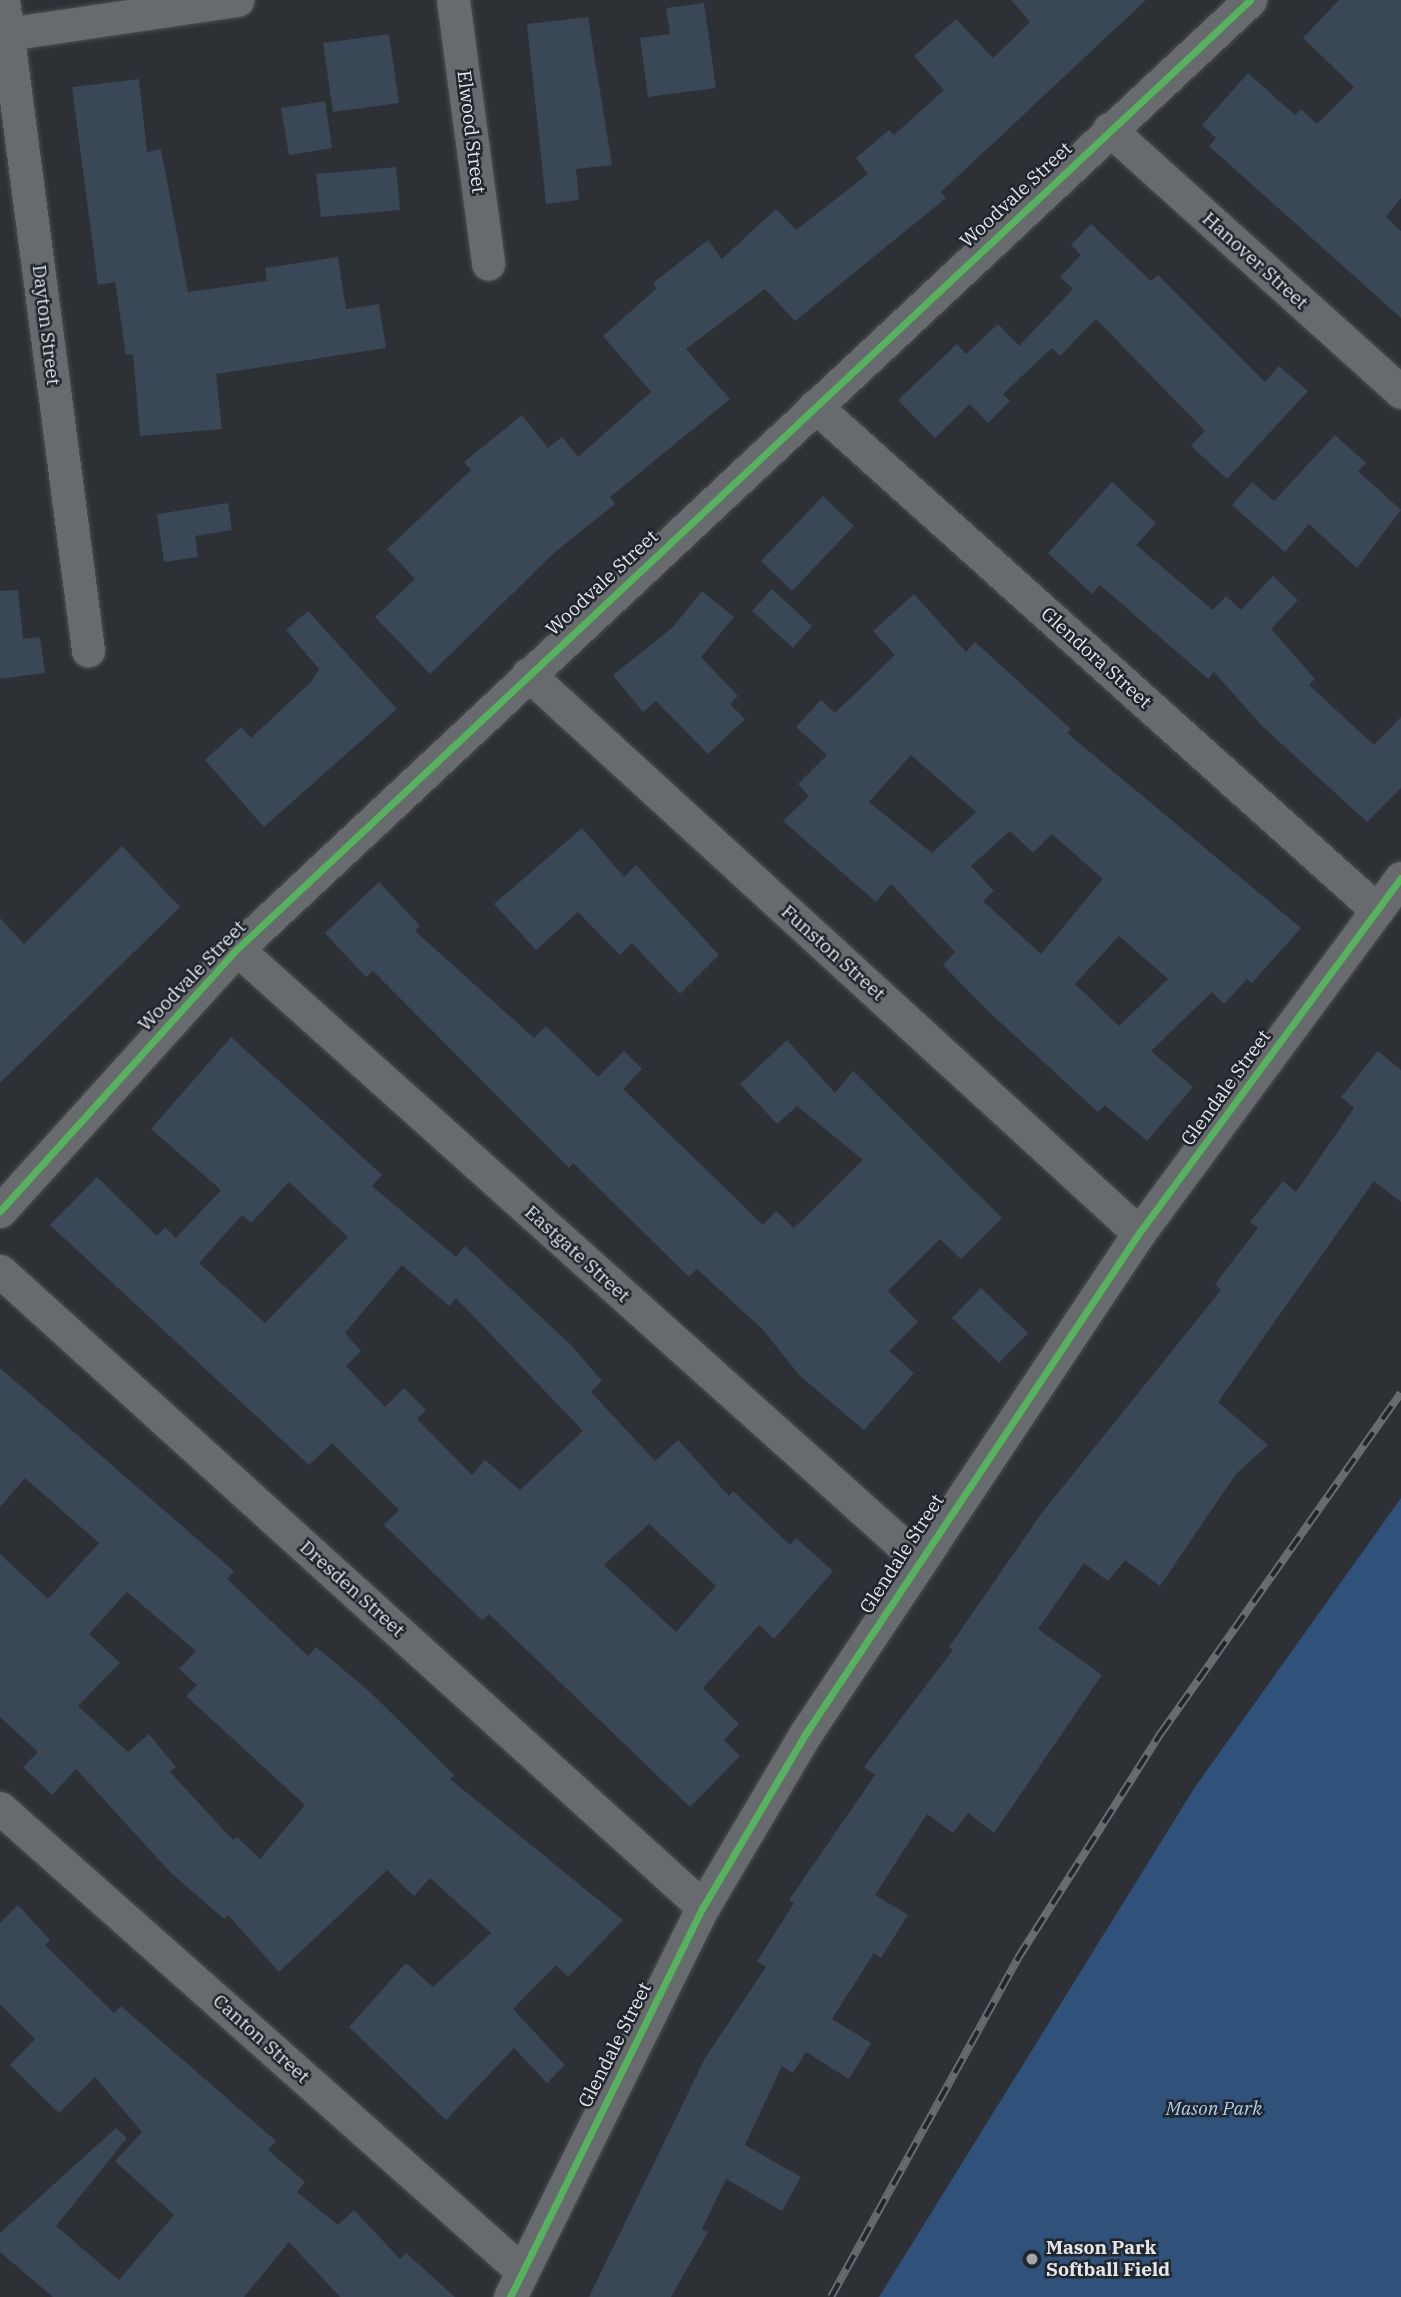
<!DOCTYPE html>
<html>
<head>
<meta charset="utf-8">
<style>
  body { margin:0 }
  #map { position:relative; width:1401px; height:2297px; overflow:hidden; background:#2d3034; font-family:"IBM Plex Serif",serif }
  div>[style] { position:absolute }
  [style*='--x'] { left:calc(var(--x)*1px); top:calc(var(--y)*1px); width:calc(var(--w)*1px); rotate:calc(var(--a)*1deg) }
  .green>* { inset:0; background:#305179 }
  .building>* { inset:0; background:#3a4756 }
  .roads { filter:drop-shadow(0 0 2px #4c4e52) drop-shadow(0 0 2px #4c4e52) }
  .street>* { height:33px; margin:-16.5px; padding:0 16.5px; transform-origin:16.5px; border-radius:16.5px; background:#686b6d }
  .rail>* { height:8px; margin-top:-4px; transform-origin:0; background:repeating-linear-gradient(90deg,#21262d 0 16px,#696c6f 0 32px); box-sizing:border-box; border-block:2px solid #696c6f }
  .cycleway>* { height:7px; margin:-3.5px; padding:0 3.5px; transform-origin:3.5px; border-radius:3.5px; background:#56b35d }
  .dots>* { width:19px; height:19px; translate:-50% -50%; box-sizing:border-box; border:4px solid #21262d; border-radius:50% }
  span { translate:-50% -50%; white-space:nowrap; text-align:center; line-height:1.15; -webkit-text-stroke:5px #21262d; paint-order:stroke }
  .street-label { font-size:19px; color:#e3e7ec }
  .park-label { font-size:19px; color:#afcdf3; font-style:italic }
  .poi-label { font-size:19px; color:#e3e7ec; font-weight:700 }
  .left { translate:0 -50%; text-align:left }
</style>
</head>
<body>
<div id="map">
  <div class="green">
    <div style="clip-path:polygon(1401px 1498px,1401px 2297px,879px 2297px,1195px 1787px)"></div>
  </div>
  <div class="building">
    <div style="clip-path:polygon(1011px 0,1146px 0,941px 192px,946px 198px,795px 321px,765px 289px,686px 349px,730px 399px,610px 497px,615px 504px,554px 553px,430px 674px,375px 617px,415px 579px,387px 549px,471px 470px,464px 462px,522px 415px,548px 448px,562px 437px,578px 457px,651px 392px,603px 336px,657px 288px,653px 283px,708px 240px,722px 259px,776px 209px,796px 230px,868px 174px,856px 158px,889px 130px,894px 135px,944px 90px,914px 56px,956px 19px,993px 58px,1030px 22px)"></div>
    <div style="clip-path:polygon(1339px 0,1401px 0,1401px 198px,1386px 217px,1401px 231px,1401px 318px,1209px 146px,1216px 138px,1202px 125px,1248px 73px,1295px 115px,1301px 109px,1317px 124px,1354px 87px,1303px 38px)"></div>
    <div style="clip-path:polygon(704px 3px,716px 88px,648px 97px,640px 38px,670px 34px,666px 8px)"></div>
    <div style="clip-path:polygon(588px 17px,612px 165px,576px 169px,579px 200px,546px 204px,527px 24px)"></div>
    <div style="clip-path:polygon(389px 34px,399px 103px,333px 112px,323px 43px)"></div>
    <div style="clip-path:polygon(139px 79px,147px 152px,161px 149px,188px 292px,267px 281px,265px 268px,338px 257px,346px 309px,379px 304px,386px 348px,216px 374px,222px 429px,140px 436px,133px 354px,126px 355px,115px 282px,98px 285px,72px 87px)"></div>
    <div style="clip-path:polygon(325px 101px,332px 148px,289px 155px,281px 108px)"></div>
    <div style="clip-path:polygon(396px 167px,400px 210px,321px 217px,316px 174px)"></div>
    <div style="clip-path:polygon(1091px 224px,1151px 281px,1158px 275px,1265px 382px,1279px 366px,1308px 391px,1227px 479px,1191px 446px,1205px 431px,1096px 319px,1060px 356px,1052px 348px,1003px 394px,1010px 401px,988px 423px,970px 404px,935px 438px,898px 400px,957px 344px,966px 354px,998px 324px,1019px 346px,1073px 289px,1060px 277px,1081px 255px,1071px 245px)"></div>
    <div style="clip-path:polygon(1335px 435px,1366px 463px,1358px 471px,1401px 510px,1357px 568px,1309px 524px,1285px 552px,1232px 505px,1252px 482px,1274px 501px)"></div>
    <div style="clip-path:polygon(1112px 482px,1156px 523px,1136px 545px,1213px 610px,1226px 596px,1241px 610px,1273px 576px,1298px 600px,1271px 629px,1315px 679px,1309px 685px,1374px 745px,1401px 717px,1401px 788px,1367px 822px,1262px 726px,1214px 672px,1208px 679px,1100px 585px,1092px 594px,1048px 553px)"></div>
    <div style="clip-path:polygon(823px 496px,854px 526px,792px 591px,761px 561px)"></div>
    <div style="clip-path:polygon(228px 503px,232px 530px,195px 536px,198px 557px,164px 562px,157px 514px)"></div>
    <div style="clip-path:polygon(772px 589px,812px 626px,793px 648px,752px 611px)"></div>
    <div style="clip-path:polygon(18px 590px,23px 639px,40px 637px,45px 673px,0 679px,0 591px)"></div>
    <div style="clip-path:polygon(702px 591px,734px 617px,701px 657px,738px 696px,730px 704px,745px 719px,708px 754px,656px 701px,643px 712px,613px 675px,672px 628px)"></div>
    <div style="clip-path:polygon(evenodd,914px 594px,966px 652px,975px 642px,1071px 729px,1067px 733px,1301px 928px,1252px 983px,1247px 979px,1224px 1004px,1212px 992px,1151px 1051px,1193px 1087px,1147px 1141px,1105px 1105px,1098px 1112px,988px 1011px,943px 965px,955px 952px,891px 884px,876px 902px,783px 821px,809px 796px,798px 784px,827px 755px,796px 727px,821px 700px,835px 713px,895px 655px,873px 631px,914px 594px,911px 755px,976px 812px,932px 853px,869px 802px,911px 755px,914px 594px,1010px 831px,1033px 853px,1052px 834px,1103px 879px,1041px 954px,983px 901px,994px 891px,971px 866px,1010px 831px,914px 594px,1119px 936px,1168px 979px,1119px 1026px,1075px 984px,1119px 936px)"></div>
    <div style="clip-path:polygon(308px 611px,397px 709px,264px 827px,205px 760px,241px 727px,251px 738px,312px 681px,319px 669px,286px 630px)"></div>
    <div style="clip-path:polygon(582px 828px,624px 877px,636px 865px,719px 955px,680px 994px,632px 943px,620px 955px,578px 912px,536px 950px,494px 904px)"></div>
    <div style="clip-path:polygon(122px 846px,180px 907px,0 1083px,0 918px,24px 944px)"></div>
    <div style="clip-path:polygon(379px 882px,420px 926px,415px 931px,534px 1038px,546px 1026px,598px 1077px,624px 1051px,642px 1069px,623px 1089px,763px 1225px,776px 1211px,794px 1228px,863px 1160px,797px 1106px,777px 1124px,740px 1084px,787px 1040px,835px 1093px,853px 1071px,1002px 1218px,961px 1259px,940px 1239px,888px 1291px,918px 1322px,889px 1351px,914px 1373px,864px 1430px,800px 1376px,763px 1330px,697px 1269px,689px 1277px,573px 1163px,569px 1168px,373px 971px,366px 977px,325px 933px)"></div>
    <div style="clip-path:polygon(evenodd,231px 1037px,382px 1175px,372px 1186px,456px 1257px,465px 1246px,571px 1345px,602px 1381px,591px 1392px,655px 1461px,678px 1440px,729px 1496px,733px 1491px,790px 1545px,796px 1538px,833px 1571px,774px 1639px,759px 1625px,703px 1688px,739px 1724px,724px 1740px,740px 1756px,690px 1807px,489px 1614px,482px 1620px,384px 1525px,399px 1510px,332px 1443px,309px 1465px,50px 1225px,97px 1177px,157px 1236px,165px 1227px,176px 1238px,221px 1190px,151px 1129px,231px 1037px,289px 1182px,348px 1237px,265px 1323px,199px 1263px,242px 1215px,251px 1223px,289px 1182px,231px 1037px,402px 1265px,449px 1306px,456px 1298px,583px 1431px,520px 1490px,485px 1460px,472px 1475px,417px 1419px,426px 1410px,404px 1388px,385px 1407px,346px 1366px,361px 1351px,345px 1333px,402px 1265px,231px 1037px,649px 1524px,716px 1586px,676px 1632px,604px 1565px,649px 1524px)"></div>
    <div style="clip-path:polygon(1378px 1051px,1401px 1070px,1401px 1202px,1374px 1181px,1218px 1402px,1268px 1445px,1236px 1474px,1160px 1586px,1125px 1560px,1108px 1581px,1084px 1563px,1038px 1629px,1102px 1675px,994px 1833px,968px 1813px,953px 1833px,927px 1814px,875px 1895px,908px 1915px,881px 1958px,874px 1953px,832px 2019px,871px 2043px,849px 2079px,806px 2052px,793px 2073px,782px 2066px,745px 2145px,801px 2177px,782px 2211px,726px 2179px,702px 2229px,708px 2232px,671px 2297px,589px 2297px,705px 2058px,766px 1967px,757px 1961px,794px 1903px,789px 1900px,875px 1775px,864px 1767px,953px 1650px,949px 1647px,1041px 1514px,1221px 1290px,1215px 1284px,1258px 1228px,1250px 1222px,1283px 1181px,1296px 1192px,1354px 1108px,1341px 1097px)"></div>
    <div style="clip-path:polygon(981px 1288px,1028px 1333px,999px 1363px,952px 1318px)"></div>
    <div style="clip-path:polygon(evenodd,0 1368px,234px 1571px,227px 1579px,308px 1656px,316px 1647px,369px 1691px,454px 1775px,450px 1779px,623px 1920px,568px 1977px,556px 1965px,513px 2009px,565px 2065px,547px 2083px,514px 2048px,446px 2120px,349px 2027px,406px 1963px,433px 1987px,491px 1933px,430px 1878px,414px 1896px,387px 1870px,279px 1972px,228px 1915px,224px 1919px,171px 1873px,76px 1769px,52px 1795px,23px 1767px,38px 1752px,0 1717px,0 1554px,48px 1599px,99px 1543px,25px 1478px,0 1507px,0 1368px,127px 1592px,196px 1651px,179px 1669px,197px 1685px,186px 1696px,305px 1805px,260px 1859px,237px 1837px,233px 1840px,170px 1772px,176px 1767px,149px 1734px,128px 1752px,78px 1706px,120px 1663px,89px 1634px,127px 1592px)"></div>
    <div style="clip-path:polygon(18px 1905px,50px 1940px,45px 1945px,114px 2013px,121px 2006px,276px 2141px,268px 2150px,305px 2182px,297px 2192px,338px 2225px,354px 2210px,400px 2259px,406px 2253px,455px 2297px,340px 2297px,289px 2242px,244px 2297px,53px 2297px,0 2252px,0 2233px,116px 2128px,127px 2138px,56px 2226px,119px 2280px,174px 2215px,115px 2161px,142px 2132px,95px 2077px,59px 2113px,10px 2065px,35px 2039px,0 2004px,0 1923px)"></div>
  </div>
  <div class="roads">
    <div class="street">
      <div style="--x:3;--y:0;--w:656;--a:82.55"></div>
      <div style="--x:453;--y:0;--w:266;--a:82.4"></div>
      <div style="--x:0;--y:35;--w:240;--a:-8.4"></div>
      <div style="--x:1109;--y:129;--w:393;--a:42"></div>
      <div style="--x:815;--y:406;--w:755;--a:41.89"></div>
      <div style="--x:528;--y:674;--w:828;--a:42.46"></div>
      <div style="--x:237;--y:949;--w:913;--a:41.85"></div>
      <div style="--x:0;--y:1211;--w:353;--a:-47.9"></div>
      <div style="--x:237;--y:949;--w:1388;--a:-43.13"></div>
      <div style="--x:0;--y:1271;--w:948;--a:42.14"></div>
      <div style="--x:0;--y:1808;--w:698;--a:41.57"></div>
      <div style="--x:510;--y:2297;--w:435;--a:-63.7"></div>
      <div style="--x:703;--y:1907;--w:202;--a:-59.4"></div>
      <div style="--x:806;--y:1733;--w:601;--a:-56.34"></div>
      <div style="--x:1139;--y:1233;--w:441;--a:-53.6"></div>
    </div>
  </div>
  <div class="rail">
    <div style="--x:831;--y:2297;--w:387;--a:-61.1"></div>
    <div style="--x:1018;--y:1958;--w:267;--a:-57.6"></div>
    <div style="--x:1161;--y:1733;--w:416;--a:-54.8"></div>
  </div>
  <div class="cycleway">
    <div style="--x:0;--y:1211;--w:353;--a:-47.9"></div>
    <div style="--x:237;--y:949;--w:1388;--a:-43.13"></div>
    <div style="--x:510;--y:2297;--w:435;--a:-63.7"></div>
    <div style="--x:703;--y:1907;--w:202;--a:-59.4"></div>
    <div style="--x:806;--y:1733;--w:601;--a:-56.34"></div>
    <div style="--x:1139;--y:1233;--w:441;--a:-53.6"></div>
  </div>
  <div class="dots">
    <div style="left:1032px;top:2259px;background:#a3a7ac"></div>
  </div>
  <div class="street-label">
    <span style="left:471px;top:132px;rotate:83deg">Elwood Street</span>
    <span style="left:1016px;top:195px;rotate:-43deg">Woodvale Street</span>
    <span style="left:1255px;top:261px;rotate:42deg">Hanover Street</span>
    <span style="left:46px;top:325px;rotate:83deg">Dayton Street</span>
    <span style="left:602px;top:583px;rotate:-43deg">Woodvale Street</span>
    <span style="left:1096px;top:658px;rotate:42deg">Glendora Street</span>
    <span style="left:833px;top:953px;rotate:42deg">Funston Street</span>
    <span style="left:192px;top:976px;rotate:-46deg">Woodvale Street</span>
    <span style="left:1226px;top:1088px;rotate:-54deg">Glendale Street</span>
    <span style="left:577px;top:1254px;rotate:42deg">Eastgate Street</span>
    <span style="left:902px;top:1554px;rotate:-57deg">Glendale Street</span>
    <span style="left:352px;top:1589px;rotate:42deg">Dresden Street</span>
    <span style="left:261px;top:2039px;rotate:42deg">Canton Street</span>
    <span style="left:615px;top:2045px;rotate:-63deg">Glendale Street</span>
  </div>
  <div class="park-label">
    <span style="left:1214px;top:2109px">Mason Park</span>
  </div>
  <div class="poi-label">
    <span class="left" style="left:1046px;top:2259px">Mason Park<br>Softball Field</span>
  </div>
</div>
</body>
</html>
